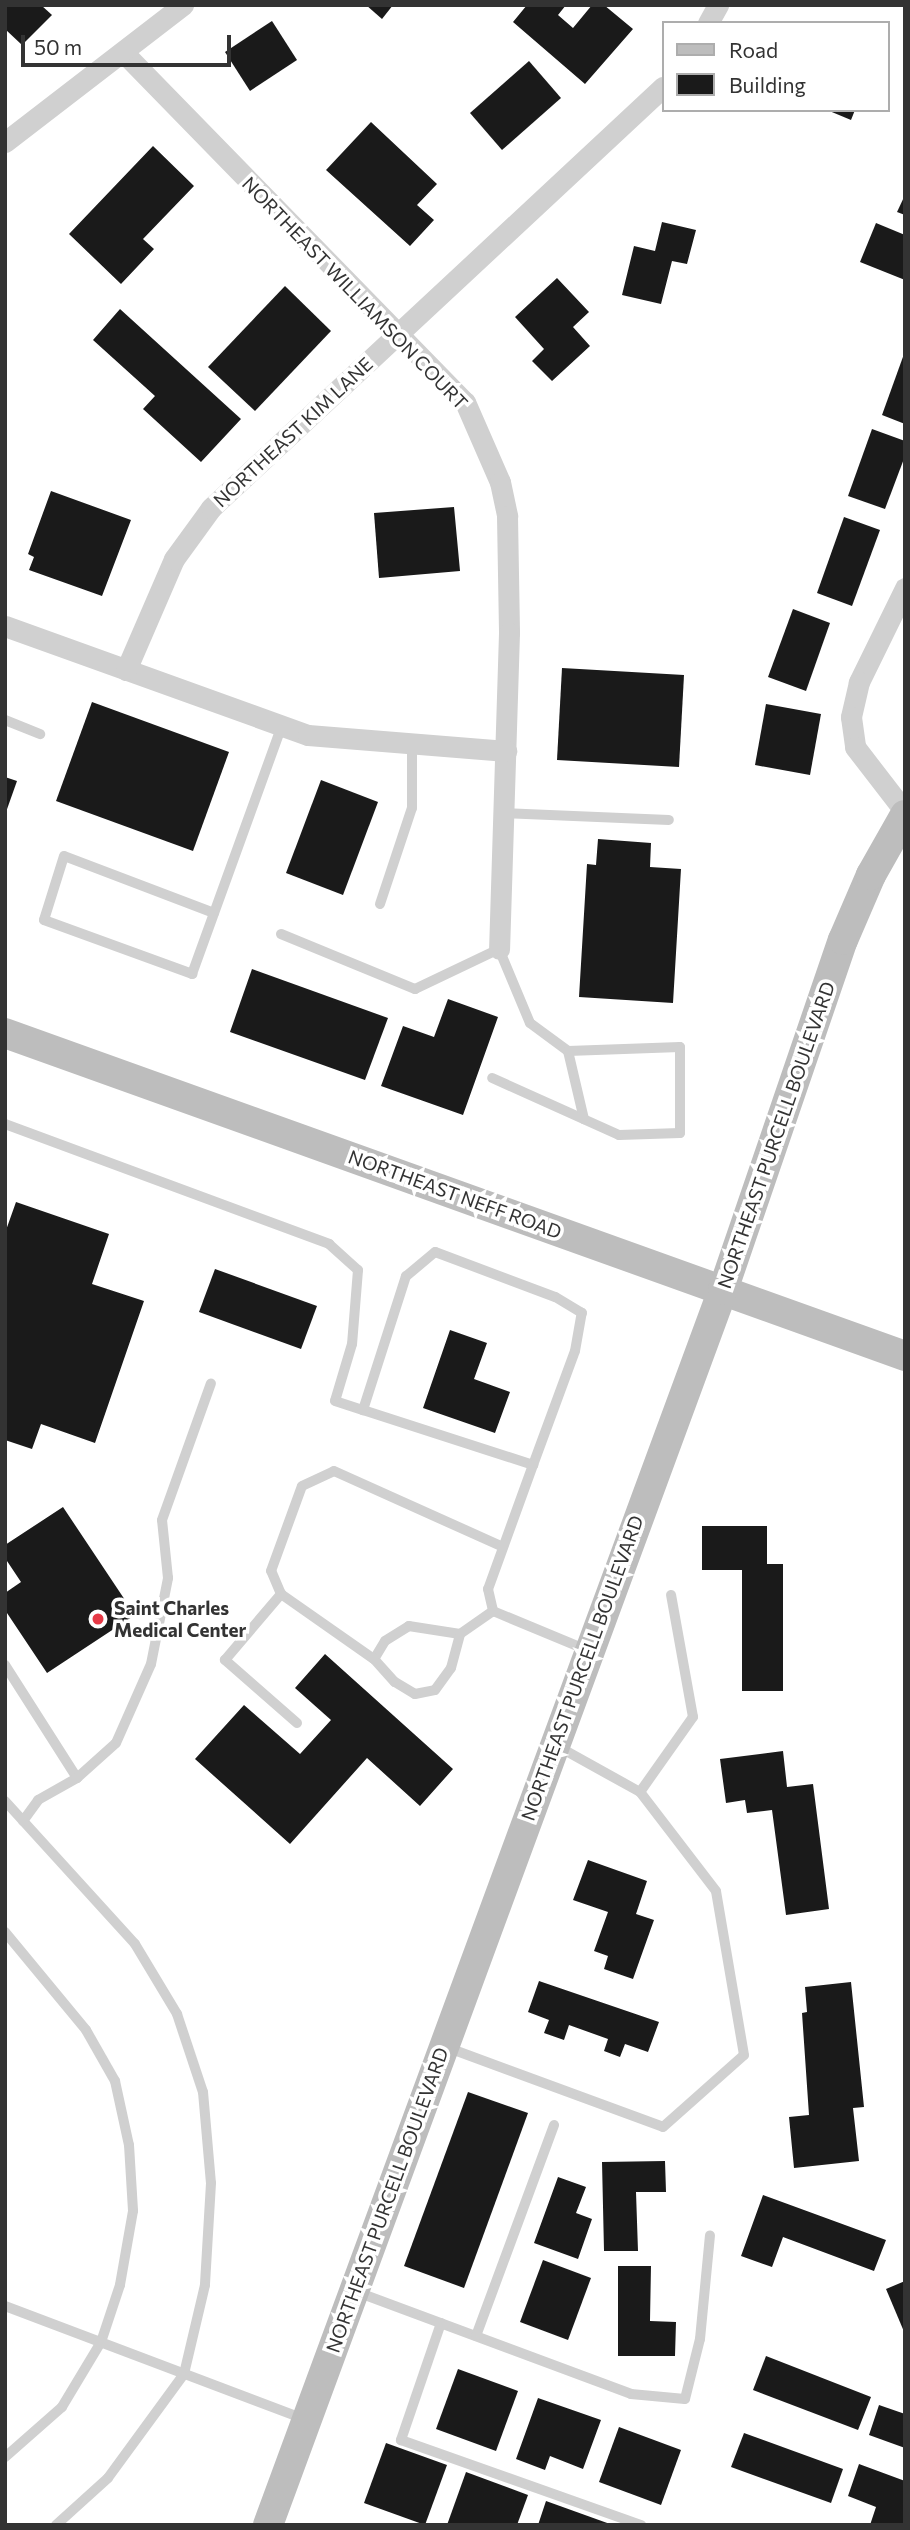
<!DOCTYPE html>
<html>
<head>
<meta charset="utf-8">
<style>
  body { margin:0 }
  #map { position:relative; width:910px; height:2530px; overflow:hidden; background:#fff; font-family:Commissioner,sans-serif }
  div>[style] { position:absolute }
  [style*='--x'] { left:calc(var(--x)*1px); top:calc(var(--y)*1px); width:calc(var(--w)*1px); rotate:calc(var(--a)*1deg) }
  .building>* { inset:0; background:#1a1a1a }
  .lane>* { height:10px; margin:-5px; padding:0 5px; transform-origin:5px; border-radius:5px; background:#d0d0d0 }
  .street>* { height:21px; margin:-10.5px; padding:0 10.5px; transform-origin:10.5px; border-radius:10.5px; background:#d0d0d0 }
  .secondary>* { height:30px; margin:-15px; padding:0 15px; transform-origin:15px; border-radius:15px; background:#bdbdbd }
  .dots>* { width:19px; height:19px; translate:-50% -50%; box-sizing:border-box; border:4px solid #fff; border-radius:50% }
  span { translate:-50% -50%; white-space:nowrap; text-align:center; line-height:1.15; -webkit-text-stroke:7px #fff; paint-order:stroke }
  .street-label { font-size:19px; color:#333 }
  .poi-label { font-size:19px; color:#333; font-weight:700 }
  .left { translate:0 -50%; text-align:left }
  .frame { position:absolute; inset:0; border:7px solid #333; pointer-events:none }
  .legend { position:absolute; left:662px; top:21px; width:228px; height:91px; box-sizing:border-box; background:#fff; border:2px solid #adadad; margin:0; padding:9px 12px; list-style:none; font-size:21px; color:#333 }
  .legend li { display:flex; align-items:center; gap:14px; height:35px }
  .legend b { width:35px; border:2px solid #adadad }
  .scale { position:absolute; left:21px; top:35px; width:210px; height:32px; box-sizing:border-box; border:4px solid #333; border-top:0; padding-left:9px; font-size:21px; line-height:24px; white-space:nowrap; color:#333; -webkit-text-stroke:5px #fff; paint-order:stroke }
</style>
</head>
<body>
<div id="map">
  <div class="building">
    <div style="clip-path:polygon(5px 5px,41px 5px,52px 15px,22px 45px,5px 29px)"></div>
    <div style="clip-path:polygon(366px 5px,393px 5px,382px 19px)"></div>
    <div style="clip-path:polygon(527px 5px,566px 5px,558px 15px,573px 28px,592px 5px,604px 5px,633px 29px,585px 84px,513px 22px)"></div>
    <div style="clip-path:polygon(272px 21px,297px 60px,250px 91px,225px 52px)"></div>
    <div style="clip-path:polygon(529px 61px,561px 98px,502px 150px,470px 113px)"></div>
    <div style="clip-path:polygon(827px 110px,855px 110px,851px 120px)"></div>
    <div style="clip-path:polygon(371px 122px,437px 184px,417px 205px,434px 220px,410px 246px,326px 170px)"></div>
    <div style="clip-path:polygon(153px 146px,194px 186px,143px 239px,154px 249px,121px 284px,69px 234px)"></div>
    <div style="clip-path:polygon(905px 195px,905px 215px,897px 212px)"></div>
    <div style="clip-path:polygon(662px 222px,696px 230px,687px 264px,672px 261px,661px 304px,622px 295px,634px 246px,655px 251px)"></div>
    <div style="clip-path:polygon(876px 223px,905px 235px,905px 280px,860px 262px)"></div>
    <div style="clip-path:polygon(557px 278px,589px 312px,573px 327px,590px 346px,552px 381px,532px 361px,544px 349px,515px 317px)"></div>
    <div style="clip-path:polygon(285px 286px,331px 331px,255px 411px,208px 367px)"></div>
    <div style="clip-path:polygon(120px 309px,241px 419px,201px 462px,143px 409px,155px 396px,93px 340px)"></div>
    <div style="clip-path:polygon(904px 354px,905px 354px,905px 424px,882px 415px)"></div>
    <div style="clip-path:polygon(872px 429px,905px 441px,905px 456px,885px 509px,848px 496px)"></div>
    <div style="clip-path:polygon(51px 491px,131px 520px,102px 596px,29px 570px,34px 557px,28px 554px)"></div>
    <div style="clip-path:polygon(454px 507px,460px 571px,379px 578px,374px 513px)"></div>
    <div style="clip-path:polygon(844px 517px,880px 530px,852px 606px,817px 593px)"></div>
    <div style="clip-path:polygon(793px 609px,830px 623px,806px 691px,768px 677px)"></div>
    <div style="clip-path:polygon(562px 668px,684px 675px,679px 767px,557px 760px)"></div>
    <div style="clip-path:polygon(92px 702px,229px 752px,193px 851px,56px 801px)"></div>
    <div style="clip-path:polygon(766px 704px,821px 714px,810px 775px,755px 765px)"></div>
    <div style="clip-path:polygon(5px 777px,17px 781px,6px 812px,5px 812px)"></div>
    <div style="clip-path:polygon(321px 780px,378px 802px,343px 895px,286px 873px)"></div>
    <div style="clip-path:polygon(598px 839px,651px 843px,650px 867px,681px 869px,673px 1003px,579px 997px,587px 864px,596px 865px)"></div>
    <div style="clip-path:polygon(252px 969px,388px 1018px,365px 1080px,230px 1032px)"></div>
    <div style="clip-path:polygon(448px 999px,498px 1017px,463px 1115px,381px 1086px,403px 1026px,434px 1037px)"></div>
    <div style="clip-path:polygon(16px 1202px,109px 1234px,92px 1284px,144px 1301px,95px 1443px,41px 1424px,32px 1449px,5px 1440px,5px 1233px)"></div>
    <div style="clip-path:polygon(215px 1269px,317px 1306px,301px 1349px,199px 1312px)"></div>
    <div style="clip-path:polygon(450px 1330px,487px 1343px,474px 1379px,510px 1392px,495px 1433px,423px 1408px)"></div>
    <div style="clip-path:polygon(63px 1507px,135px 1615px,47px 1673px,5px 1610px,5px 1593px,21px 1582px,5px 1558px,5px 1545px)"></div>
    <div style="clip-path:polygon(702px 1526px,767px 1526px,767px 1564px,783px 1564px,783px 1691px,742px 1691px,742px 1570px,702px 1570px)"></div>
    <div style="clip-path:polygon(325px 1654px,453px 1769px,420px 1806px,367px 1758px,290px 1844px,195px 1759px,244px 1705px,300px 1754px,331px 1720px,295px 1688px)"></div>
    <div style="clip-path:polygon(783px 1751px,787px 1787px,813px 1784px,829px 1909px,786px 1915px,772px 1810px,747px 1813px,745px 1800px,726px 1803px,720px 1759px)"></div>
    <div style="clip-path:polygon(588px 1860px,647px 1881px,636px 1914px,654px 1920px,633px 1979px,604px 1969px,608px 1956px,594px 1951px,608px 1912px,573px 1900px)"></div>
    <div style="clip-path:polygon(539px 1981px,659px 2022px,648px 2052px,625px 2044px,620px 2057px,604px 2051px,608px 2039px,569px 2025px,564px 2040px,544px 2033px,549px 2020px,528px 2012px)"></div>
    <div style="clip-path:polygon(851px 1982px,864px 2107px,853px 2108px,859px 2161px,794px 2168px,789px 2117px,809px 2115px,802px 2013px,807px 2012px,805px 1987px)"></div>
    <div style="clip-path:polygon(468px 2092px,528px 2113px,464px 2288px,404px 2266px)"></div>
    <div style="clip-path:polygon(665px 2161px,666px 2192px,636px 2192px,638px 2251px,604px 2251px,602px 2162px)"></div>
    <div style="clip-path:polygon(558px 2177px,586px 2187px,576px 2213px,592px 2219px,578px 2259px,534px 2243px)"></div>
    <div style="clip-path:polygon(763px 2195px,886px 2240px,874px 2271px,783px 2237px,772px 2267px,741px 2256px)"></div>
    <div style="clip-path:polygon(543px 2260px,591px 2278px,568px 2340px,520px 2322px)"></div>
    <div style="clip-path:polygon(618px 2266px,651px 2266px,650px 2321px,676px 2322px,675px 2356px,618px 2356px)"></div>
    <div style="clip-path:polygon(905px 2281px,905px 2334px,886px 2289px)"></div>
    <div style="clip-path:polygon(766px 2356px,871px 2397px,858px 2430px,753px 2390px)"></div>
    <div style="clip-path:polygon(458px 2369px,518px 2391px,496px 2451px,436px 2429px)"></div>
    <div style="clip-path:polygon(538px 2398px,601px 2420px,583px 2469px,550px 2456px,545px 2470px,516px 2459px)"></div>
    <div style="clip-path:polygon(879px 2405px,905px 2414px,905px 2448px,869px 2435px)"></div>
    <div style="clip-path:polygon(619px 2427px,681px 2450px,661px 2505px,599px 2482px)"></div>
    <div style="clip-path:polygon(744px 2433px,843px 2469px,831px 2503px,731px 2467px)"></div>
    <div style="clip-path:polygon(386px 2443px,447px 2465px,425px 2525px,364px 2503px)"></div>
    <div style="clip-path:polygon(859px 2464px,905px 2481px,905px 2525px,870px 2525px,876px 2507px,848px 2496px)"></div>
    <div style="clip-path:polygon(466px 2472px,528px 2495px,517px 2525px,447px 2525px)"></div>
    <div style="clip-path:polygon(546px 2501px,610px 2524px,610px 2525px,538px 2525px)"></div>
  </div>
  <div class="lane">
    <div style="--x:5;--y:720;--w:38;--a:22"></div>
    <div style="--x:504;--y:813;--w:165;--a:2.4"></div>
    <div style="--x:380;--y:904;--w:101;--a:-71.6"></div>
    <div style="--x:412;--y:808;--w:65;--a:-90"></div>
    <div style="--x:214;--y:913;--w:160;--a:-159.2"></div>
    <div style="--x:64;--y:856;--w:67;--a:107.4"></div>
    <div style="--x:44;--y:920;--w:158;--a:20"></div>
    <div style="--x:192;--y:974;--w:265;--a:-70.1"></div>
    <div style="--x:281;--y:934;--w:145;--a:22.3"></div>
    <div style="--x:415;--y:989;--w:93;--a:-25.5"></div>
    <div style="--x:499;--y:949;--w:80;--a:67.3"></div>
    <div style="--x:530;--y:1023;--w:47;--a:36.4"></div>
    <div style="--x:568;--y:1051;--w:112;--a:-2"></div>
    <div style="--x:680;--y:1047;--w:86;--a:90"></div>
    <div style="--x:680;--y:1133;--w:61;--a:178.1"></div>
    <div style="--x:619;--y:1135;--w:139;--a:-155.8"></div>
    <div style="--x:568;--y:1051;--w:70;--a:76.8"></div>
    <div style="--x:5;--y:1124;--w:346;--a:20.3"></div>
    <div style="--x:329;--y:1244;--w:39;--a:42"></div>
    <div style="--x:358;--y:1270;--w:74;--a:94.6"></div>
    <div style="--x:352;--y:1344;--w:59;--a:106.6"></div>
    <div style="--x:335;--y:1401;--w:29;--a:18"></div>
    <div style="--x:363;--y:1410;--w:179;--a:17.9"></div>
    <div style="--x:533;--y:1465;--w:121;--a:-69.8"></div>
    <div style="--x:575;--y:1351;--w:39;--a:-80"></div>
    <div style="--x:582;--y:1313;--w:31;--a:-149"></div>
    <div style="--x:555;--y:1297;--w:128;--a:-159.4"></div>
    <div style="--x:435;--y:1252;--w:38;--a:140"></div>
    <div style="--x:406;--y:1276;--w:141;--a:107.8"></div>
    <div style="--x:533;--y:1465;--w:132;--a:109.9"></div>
    <div style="--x:488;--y:1589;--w:23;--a:77"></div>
    <div style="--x:493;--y:1611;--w:102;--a:22.5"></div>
    <div style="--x:281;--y:1594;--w:25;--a:-113"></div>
    <div style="--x:271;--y:1571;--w:90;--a:-70"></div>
    <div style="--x:302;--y:1486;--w:35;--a:-25"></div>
    <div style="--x:334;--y:1471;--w:183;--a:24.2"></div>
    <div style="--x:460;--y:1634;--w:52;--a:-171.1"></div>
    <div style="--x:409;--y:1626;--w:28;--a:148"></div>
    <div style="--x:385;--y:1641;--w:21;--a:121"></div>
    <div style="--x:374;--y:1659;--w:31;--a:48"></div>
    <div style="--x:395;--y:1682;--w:23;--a:31"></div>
    <div style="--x:415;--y:1694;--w:20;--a:-11"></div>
    <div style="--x:435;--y:1690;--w:27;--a:-54"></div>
    <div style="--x:451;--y:1668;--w:35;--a:-75"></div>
    <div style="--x:460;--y:1634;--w:40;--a:-34.9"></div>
    <div style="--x:5;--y:1665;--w:134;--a:57.5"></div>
    <div style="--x:297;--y:1723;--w:96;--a:-138.8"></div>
    <div style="--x:225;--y:1660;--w:87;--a:-49.7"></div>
    <div style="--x:281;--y:1594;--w:113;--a:35"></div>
    <div style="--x:640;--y:1792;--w:92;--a:-54.8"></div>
    <div style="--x:693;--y:1717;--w:124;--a:-100.2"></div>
    <div style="--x:5;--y:1801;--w:193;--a:47.7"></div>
    <div style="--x:135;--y:1944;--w:82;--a:59"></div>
    <div style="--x:177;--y:2014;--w:82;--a:71.6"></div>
    <div style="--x:203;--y:2092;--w:91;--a:85"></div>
    <div style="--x:211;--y:2183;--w:102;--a:93.4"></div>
    <div style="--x:205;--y:2285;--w:91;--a:103.3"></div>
    <div style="--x:184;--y:2374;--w:129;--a:126.2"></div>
    <div style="--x:108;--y:2478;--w:70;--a:137.9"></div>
    <div style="--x:23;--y:1821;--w:26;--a:-54"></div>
    <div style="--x:38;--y:1800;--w:45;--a:-29.4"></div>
    <div style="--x:77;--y:1778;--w:52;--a:-41.9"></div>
    <div style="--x:116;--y:1743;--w:86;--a:-66.1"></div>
    <div style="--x:151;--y:1664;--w:88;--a:-78.8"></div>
    <div style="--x:168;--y:1578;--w:58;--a:-95.9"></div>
    <div style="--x:162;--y:1520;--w:145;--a:-70.3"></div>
    <div style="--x:5;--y:1932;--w:127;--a:50.4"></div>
    <div style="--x:86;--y:2030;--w:59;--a:60.4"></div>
    <div style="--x:115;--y:2081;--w:66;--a:77.7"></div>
    <div style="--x:129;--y:2145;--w:66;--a:86.5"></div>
    <div style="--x:133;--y:2211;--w:75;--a:100"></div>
    <div style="--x:120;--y:2285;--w:60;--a:108.4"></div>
    <div style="--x:101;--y:2342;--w:76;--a:121"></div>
    <div style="--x:62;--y:2407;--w:76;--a:138.7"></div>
    <div style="--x:446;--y:2047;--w:231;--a:20.2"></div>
    <div style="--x:663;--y:2127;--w:108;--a:-41.6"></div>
    <div style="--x:744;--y:2055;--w:166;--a:-99.7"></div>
    <div style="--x:716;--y:1891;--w:125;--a:-127.5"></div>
    <div style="--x:640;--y:1792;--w:95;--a:-151"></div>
    <div style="--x:357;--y:2292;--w:292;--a:20.4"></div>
    <div style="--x:631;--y:2394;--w:54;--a:5.3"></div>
    <div style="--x:685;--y:2399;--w:62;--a:-76"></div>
    <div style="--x:700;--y:2339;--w:104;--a:-84.5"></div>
    <div style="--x:5;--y:2306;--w:320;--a:20.7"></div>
    <div style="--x:441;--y:2323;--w:124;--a:108.9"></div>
    <div style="--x:401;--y:2440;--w:255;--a:19.5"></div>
    <div style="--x:476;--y:2336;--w:225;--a:-69.7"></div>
  </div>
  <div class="street">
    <div style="--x:708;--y:23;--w:21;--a:-61"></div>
    <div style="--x:125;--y:54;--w:487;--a:45.7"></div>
    <div style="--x:465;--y:402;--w:87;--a:66.4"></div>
    <div style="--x:500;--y:482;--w:35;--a:78"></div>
    <div style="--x:507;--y:516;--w:117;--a:89"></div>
    <div style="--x:509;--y:633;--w:316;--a:91.8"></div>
    <div style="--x:5;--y:142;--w:225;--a:-37.6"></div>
    <div style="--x:905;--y:588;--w:105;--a:116.1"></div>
    <div style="--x:859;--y:682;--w:36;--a:103"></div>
    <div style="--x:851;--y:717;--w:30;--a:82"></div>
    <div style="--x:855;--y:747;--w:82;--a:52.4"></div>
    <div style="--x:5;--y:626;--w:322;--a:19.8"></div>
    <div style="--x:308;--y:735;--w:199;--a:4.6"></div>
    <div style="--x:126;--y:670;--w:121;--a:-66.6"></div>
    <div style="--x:174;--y:559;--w:63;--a:-54"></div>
    <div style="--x:211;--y:508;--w:618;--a:-42.97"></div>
  </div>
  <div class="secondary">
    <div style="--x:5;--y:1033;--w:956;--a:19.74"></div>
    <div style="--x:268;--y:2525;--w:1316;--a:-69.78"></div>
    <div style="--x:723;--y:1290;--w:370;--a:-71.1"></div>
    <div style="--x:843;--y:940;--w:71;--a:-66.7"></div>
    <div style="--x:871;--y:875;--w:69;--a:-60.5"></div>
  </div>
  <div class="dots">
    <div style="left:98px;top:1619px;background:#e63946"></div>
  </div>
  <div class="street-label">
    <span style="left:355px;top:293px;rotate:46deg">NORTHEAST WILLIAMSON COURT</span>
    <span style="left:293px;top:432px;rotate:-43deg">NORTHEAST KIM LANE</span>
    <span style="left:776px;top:1135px;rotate:-71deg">NORTHEAST PURCELL BOULEVARD</span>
    <span style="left:455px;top:1194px;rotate:20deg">NORTHEAST NEFF ROAD</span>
    <span style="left:582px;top:1668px;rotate:-70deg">NORTHEAST PURCELL BOULEVARD</span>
    <span style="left:387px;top:2200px;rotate:-70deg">NORTHEAST PURCELL BOULEVARD</span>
  </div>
  <div class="poi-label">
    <span class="left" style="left:114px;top:1619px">Saint Charles<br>Medical Center</span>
  </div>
  <div class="frame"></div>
  <ul class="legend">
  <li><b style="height:9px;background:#bdbdbd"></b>Road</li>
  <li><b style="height:19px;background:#1a1a1a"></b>Building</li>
  </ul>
  <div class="scale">50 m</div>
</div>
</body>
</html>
